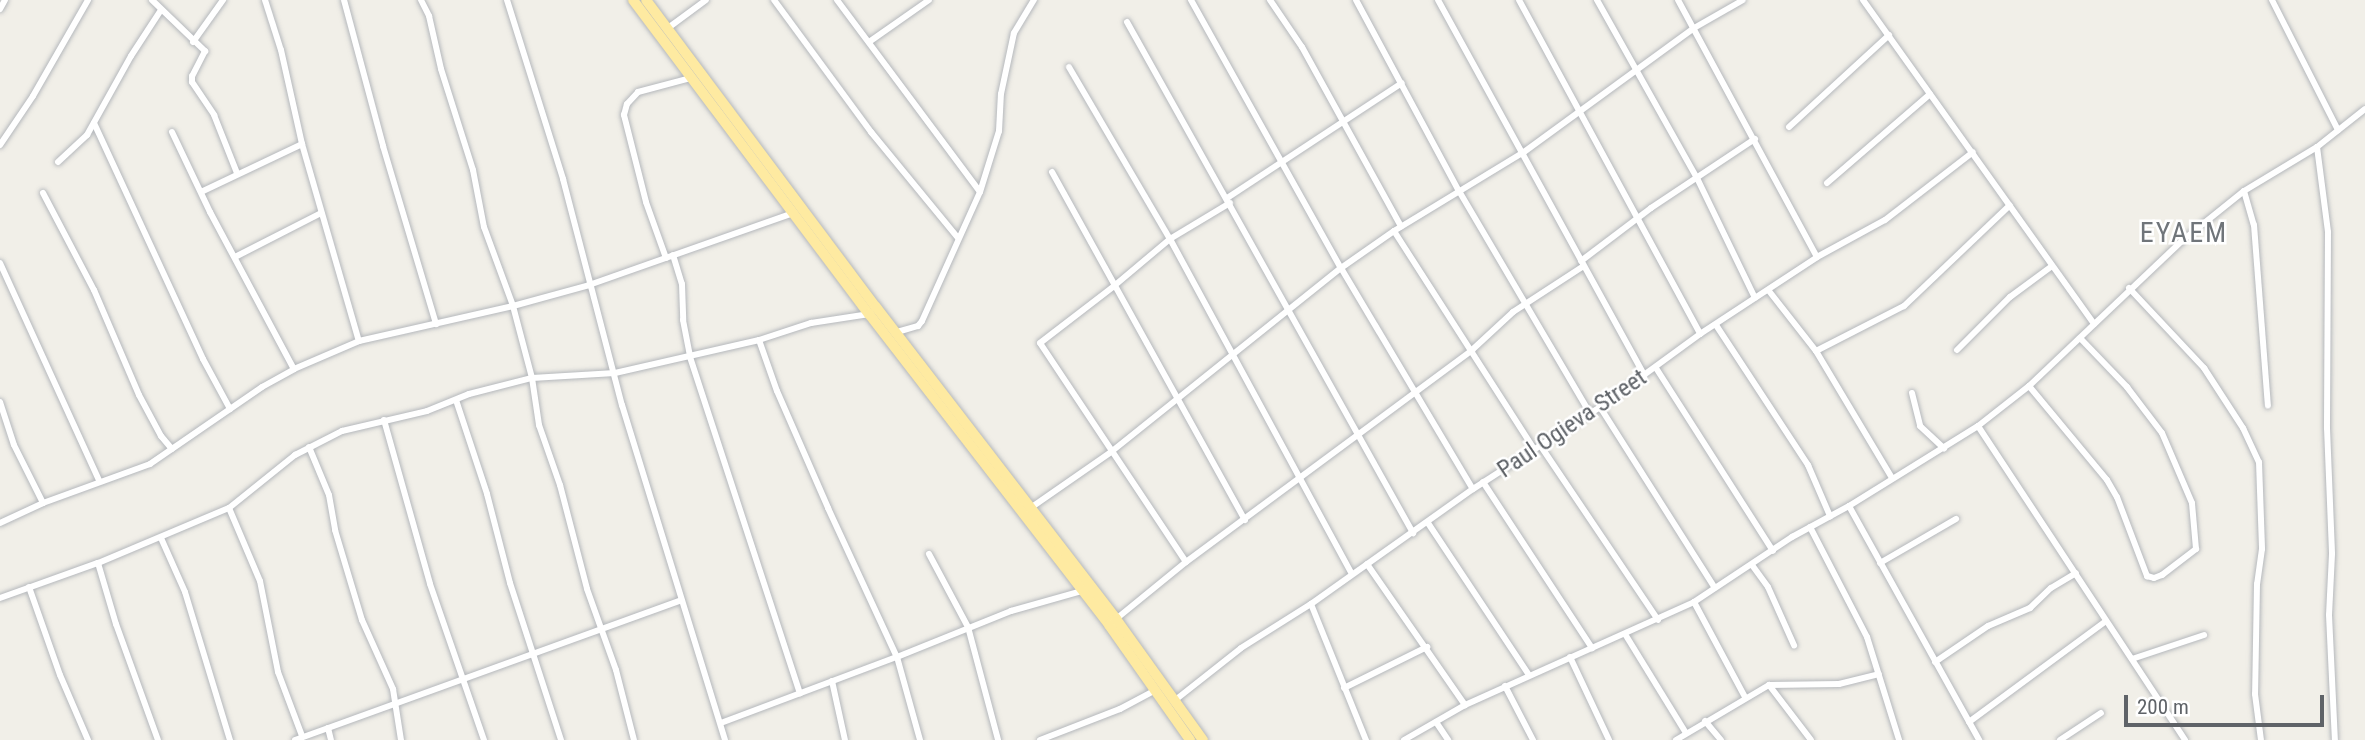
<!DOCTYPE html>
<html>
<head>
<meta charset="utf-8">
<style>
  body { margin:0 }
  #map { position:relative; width:2365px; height:740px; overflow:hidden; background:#f1efe8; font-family:"Roboto Condensed",sans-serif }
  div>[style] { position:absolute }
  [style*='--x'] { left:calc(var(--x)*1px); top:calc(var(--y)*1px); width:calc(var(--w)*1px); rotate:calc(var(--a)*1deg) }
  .roads { filter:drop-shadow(0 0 2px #b5b8bc) drop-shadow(0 0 2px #b5b8bc) }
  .minor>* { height:6px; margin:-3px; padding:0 3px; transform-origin:3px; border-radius:3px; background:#fff }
  .trunk>* { height:10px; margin:-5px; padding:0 5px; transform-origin:5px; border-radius:5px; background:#feeaa1 }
  span { translate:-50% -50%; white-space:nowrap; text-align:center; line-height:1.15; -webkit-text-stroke:5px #fff; paint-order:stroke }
  .street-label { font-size:24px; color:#5f6368 }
  .quarter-label { font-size:28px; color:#70757a; letter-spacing:2px }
  .scale { position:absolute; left:2124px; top:695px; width:200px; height:32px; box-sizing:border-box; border:4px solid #5f6368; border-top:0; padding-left:9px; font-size:21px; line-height:24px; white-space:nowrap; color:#5f6368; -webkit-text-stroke:5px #fff; paint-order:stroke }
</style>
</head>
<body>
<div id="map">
  <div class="roads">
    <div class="minor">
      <div style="--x:152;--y:0;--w:74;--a:43.9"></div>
      <div style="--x:205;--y:51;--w:28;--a:117"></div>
      <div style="--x:192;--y:76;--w:6;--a:90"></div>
      <div style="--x:192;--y:82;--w:40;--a:56"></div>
      <div style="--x:214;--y:115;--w:62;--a:68.4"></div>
      <div style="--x:265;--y:0;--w:52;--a:72.3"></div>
      <div style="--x:281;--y:50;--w:96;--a:77.4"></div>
      <div style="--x:302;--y:144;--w:205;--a:73.9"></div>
      <div style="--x:344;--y:0;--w:151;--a:75"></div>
      <div style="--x:383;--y:146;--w:186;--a:73.4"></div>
      <div style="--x:421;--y:0;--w:18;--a:63"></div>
      <div style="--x:429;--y:16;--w:54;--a:77.2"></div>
      <div style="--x:441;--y:69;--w:106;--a:72.4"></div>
      <div style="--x:473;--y:170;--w:58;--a:79.1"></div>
      <div style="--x:484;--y:227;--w:84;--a:69.8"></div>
      <div style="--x:513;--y:306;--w:74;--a:75.2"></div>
      <div style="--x:532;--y:378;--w:48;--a:81.5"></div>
      <div style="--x:539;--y:425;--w:64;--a:70.7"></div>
      <div style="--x:560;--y:485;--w:107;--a:75.4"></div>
      <div style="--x:587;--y:589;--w:86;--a:70.3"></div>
      <div style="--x:616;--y:670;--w:72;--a:75.6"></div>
      <div style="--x:507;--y:0;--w:188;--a:72.6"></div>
      <div style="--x:563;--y:179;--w:234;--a:75.4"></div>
      <div style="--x:622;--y:405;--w:350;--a:72.9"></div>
      <div style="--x:774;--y:0;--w:164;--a:53.7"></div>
      <div style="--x:871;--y:132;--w:137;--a:50.6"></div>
      <div style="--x:837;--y:0;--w:239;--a:53.3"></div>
      <div style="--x:1191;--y:0;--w:307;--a:60.8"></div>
      <div style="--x:1341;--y:268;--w:257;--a:59.2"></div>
      <div style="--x:1270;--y:0;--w:57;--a:55.8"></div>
      <div style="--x:1302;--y:47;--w:205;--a:61.1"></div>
      <div style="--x:1356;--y:0;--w:217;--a:61.7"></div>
      <div style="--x:1459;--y:191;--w:256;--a:59.5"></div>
      <div style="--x:1438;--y:0;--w:428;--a:61.2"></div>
      <div style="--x:1519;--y:0;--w:380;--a:61.5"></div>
      <div style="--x:1597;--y:0;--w:204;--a:60.7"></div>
      <div style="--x:1697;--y:178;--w:133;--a:64.2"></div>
      <div style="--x:1678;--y:0;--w:292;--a:61.6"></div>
      <div style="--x:1863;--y:0;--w:398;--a:54.5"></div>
      <div style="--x:2272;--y:0;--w:146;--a:63.1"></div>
      <div style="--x:0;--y:9;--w:10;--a:-61"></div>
      <div style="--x:1127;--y:22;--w:586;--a:60.76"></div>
      <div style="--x:668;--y:28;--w:47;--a:-36.4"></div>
      <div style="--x:193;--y:42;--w:52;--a:-54.5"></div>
      <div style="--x:869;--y:42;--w:73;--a:-35"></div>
      <div style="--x:1069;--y:67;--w:199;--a:59.6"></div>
      <div style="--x:1170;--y:239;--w:381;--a:61.5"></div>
      <div style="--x:94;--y:123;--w:260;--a:65.2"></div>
      <div style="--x:203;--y:359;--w:57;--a:61.6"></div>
      <div style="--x:1789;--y:127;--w:136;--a:-42.6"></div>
      <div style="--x:172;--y:132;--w:89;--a:64.6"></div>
      <div style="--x:210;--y:212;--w:178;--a:61.9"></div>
      <div style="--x:0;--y:145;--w:59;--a:-56"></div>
      <div style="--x:33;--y:96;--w:111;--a:-60.2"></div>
      <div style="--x:2317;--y:147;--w:86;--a:82.6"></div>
      <div style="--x:2328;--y:232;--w:196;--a:90.3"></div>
      <div style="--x:2327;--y:428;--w:126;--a:87.7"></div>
      <div style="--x:2332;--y:554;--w:61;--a:92.8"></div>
      <div style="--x:2329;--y:615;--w:125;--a:87.3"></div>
      <div style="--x:58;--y:162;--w:40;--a:-43"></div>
      <div style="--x:87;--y:135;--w:90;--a:-60.9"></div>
      <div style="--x:131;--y:56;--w:55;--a:-56.9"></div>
      <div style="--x:1052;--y:172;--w:398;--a:61"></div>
      <div style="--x:1827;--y:183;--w:136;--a:-40.8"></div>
      <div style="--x:2244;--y:191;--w:35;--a:74"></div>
      <div style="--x:2254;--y:225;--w:181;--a:85.6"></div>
      <div style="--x:201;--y:192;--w:112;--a:-25.4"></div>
      <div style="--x:43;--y:193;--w:110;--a:62.3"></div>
      <div style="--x:94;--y:290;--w:114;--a:66.8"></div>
      <div style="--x:139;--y:395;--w:47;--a:61.8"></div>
      <div style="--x:161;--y:436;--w:17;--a:50"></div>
      <div style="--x:1227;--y:198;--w:209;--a:-33.3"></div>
      <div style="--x:1394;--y:231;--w:259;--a:57.3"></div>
      <div style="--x:673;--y:255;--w:30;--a:73"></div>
      <div style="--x:682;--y:284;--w:36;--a:88"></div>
      <div style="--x:683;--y:320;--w:38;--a:79"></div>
      <div style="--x:690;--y:357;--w:354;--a:71.9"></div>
      <div style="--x:235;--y:257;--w:97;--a:-27.1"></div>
      <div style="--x:666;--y:258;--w:59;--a:-109.7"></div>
      <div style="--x:646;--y:202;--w:90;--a:-104.2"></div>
      <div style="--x:624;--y:115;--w:11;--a:-75"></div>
      <div style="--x:627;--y:104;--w:16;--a:-47"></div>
      <div style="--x:638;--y:92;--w:55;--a:-14.8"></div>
      <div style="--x:1581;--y:261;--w:88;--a:-37.1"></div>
      <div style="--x:1651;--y:208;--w:125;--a:-33.6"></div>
      <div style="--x:0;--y:263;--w:239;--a:65.5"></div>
      <div style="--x:2129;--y:288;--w:110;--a:46.8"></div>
      <div style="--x:2204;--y:368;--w:72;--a:57"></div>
      <div style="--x:2243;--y:428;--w:38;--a:65"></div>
      <div style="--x:2259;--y:462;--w:87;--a:88"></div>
      <div style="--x:2262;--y:549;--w:35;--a:98"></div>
      <div style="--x:2257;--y:584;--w:110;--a:91"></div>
      <div style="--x:2255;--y:694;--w:46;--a:82.6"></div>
      <div style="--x:1769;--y:291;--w:76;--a:51.9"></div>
      <div style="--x:1816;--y:351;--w:148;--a:59.1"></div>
      <div style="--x:1716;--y:325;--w:168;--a:56.7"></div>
      <div style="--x:1808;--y:465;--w:56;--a:66.7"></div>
      <div style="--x:897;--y:332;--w:22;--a:-16"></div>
      <div style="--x:918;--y:326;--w:6;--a:-51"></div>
      <div style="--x:922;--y:321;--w:141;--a:-65.8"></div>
      <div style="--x:980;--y:192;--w:64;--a:-72.7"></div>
      <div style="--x:999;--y:131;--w:37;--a:-87"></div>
      <div style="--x:1001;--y:94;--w:62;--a:-78"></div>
      <div style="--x:1014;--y:33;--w:39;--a:-59"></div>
      <div style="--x:759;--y:340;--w:54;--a:70.6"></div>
      <div style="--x:777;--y:391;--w:128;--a:66.4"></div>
      <div style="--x:828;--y:508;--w:164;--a:65.2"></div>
      <div style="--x:897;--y:657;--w:86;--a:74.5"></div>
      <div style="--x:1957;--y:350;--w:75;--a:-45"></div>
      <div style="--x:2010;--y:297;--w:52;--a:-36.4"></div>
      <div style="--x:1816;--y:351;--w:99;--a:-27.1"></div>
      <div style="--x:1904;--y:306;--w:146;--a:-43.6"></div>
      <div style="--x:1656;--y:368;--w:217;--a:57.4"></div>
      <div style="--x:2029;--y:386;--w:122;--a:50.3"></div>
      <div style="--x:2107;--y:480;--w:20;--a:60"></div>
      <div style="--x:2117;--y:497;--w:85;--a:69.2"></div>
      <div style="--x:2147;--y:576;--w:7;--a:16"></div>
      <div style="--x:2154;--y:578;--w:9;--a:-21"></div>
      <div style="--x:2162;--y:575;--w:43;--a:-37.4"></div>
      <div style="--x:2196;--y:549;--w:46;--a:-95"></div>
      <div style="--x:2192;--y:503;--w:76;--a:-113.2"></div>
      <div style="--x:2162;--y:433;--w:58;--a:-127.3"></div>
      <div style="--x:2127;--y:387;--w:68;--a:-133.8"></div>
      <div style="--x:1912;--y:393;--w:34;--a:76"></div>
      <div style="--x:1920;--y:426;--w:33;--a:43"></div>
      <div style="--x:456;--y:400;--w:99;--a:71.7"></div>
      <div style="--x:487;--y:494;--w:92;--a:75.5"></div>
      <div style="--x:510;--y:583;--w:165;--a:72"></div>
      <div style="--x:0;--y:402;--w:45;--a:72"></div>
      <div style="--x:14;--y:445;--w:65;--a:63.4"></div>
      <div style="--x:43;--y:503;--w:114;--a:-20"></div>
      <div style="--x:150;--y:464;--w:136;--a:-34.5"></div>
      <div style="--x:262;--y:387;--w:37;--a:-29"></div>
      <div style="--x:294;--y:369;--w:71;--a:-23.3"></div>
      <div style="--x:359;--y:341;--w:158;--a:-12.8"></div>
      <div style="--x:513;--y:306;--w:79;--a:-15.4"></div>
      <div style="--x:589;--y:285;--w:217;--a:-19.4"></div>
      <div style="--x:1600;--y:407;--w:214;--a:57.6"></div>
      <div style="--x:384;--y:420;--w:170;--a:74.3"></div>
      <div style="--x:430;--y:584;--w:165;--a:70.9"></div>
      <div style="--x:1978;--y:426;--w:376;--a:56.6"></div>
      <div style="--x:1540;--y:445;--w:211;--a:56"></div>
      <div style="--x:309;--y:447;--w:52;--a:67.4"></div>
      <div style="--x:329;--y:495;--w:36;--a:80"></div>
      <div style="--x:335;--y:530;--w:94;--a:73.3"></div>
      <div style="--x:362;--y:620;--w:76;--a:65.8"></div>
      <div style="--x:393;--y:689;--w:52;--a:81.1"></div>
      <div style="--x:1483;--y:482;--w:199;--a:56.7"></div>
      <div style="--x:1849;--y:506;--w:268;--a:60.9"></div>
      <div style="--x:229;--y:508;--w:79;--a:67"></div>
      <div style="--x:260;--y:581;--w:93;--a:78.8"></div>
      <div style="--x:278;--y:672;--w:68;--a:69.4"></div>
      <div style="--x:1029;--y:509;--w:100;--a:-34.8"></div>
      <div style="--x:1111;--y:452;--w:295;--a:-38.7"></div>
      <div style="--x:1341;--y:268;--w:65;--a:-34.9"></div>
      <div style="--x:1394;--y:231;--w:152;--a:-31.3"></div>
      <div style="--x:1524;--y:152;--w:210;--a:-36.1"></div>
      <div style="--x:1694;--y:28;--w:56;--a:-29.7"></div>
      <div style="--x:0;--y:523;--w:47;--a:-24.9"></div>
      <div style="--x:1428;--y:523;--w:182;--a:56.4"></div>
      <div style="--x:1810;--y:527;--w:124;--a:62.6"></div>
      <div style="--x:1867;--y:637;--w:108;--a:72.7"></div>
      <div style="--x:161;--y:538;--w:59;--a:66"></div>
      <div style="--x:185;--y:592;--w:155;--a:73.1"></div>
      <div style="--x:929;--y:554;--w:83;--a:61.9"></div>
      <div style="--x:968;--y:627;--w:117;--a:75.1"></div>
      <div style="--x:1186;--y:562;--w:263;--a:-123.7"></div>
      <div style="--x:1040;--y:343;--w:93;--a:-37.6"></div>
      <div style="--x:1114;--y:286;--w:73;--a:-40"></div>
      <div style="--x:1170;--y:239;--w:70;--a:-31"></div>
      <div style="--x:98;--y:563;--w:64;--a:73.6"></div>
      <div style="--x:116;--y:624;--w:123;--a:70.1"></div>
      <div style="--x:1880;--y:563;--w:88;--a:-30.1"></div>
      <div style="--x:1367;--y:564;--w:172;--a:55.2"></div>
      <div style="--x:1752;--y:565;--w:27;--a:54"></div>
      <div style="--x:1768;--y:587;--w:64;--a:65.9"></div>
      <div style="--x:29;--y:587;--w:93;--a:70.6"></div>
      <div style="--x:60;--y:675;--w:71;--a:66.7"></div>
      <div style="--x:0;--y:598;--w:104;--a:-19.7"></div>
      <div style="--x:98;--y:563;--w:142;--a:-22.8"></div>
      <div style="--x:229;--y:508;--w:85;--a:-38.8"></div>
      <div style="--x:295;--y:455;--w:53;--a:-27.1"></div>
      <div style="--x:342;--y:431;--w:87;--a:-13.2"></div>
      <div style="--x:427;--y:411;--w:45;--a:-22"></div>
      <div style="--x:469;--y:394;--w:65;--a:-14.3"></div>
      <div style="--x:532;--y:378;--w:83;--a:-3.4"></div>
      <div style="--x:615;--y:373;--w:148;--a:-12.9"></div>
      <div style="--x:759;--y:340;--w:55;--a:-18.1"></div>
      <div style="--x:811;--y:323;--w:59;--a:-8.8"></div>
      <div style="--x:1694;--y:602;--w:108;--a:61.8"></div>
      <div style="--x:1311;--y:604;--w:147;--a:68"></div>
      <div style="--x:1116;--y:619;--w:90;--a:-39.2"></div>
      <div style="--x:1186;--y:562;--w:356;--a:-36.5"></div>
      <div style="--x:1472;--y:350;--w:56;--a:-42.8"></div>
      <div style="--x:1513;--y:312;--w:82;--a:-33.1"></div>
      <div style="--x:1625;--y:634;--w:116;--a:58.4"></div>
      <div style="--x:1570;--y:657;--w:92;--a:64.8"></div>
      <div style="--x:2132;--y:659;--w:76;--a:-18.4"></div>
      <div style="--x:1935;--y:662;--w:64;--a:-34.2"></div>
      <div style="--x:1988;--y:626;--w:46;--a:-23.2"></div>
      <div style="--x:2030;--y:608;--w:29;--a:-44"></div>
      <div style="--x:2051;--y:588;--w:29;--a:-31"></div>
      <div style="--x:832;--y:681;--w:60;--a:77.6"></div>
      <div style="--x:1769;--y:685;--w:69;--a:52.6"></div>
      <div style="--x:1505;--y:686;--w:61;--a:62.6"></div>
      <div style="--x:1344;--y:688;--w:93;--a:-26.3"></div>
      <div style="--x:1174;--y:701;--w:85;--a:-38.3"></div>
      <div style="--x:1241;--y:648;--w:83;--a:-32.2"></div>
      <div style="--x:1311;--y:604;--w:199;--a:-35.4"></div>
      <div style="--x:1473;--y:489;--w:151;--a:-32.8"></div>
      <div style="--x:1600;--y:407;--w:124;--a:-36.1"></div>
      <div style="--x:1700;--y:334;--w:140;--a:-33.3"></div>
      <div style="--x:1817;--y:257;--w:77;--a:-28.6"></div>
      <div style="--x:1885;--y:220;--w:111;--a:-37.7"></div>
      <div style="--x:1705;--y:721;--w:25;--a:50"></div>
      <div style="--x:1436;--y:722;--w:22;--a:56"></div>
      <div style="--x:1969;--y:722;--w:170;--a:-36.4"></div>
      <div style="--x:721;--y:723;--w:188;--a:-20.6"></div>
      <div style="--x:897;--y:657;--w:123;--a:-22"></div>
      <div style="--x:1011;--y:611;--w:74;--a:-15.7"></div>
      <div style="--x:328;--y:728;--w:12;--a:76"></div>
      <div style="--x:295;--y:740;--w:411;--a:-19.9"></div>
      <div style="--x:1040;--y:740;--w:86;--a:-21.2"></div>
      <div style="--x:1120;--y:709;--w:38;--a:-28"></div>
      <div style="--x:1404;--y:740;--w:70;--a:-29.8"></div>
      <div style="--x:1465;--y:705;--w:251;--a:-24.2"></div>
      <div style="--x:1694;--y:602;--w:118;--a:-33.6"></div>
      <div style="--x:1792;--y:537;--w:65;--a:-28.5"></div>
      <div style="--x:1849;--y:506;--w:152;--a:-31.8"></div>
      <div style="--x:1978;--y:426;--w:65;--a:-38.1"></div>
      <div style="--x:2029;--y:386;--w:212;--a:-43.5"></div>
      <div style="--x:2183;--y:240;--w:78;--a:-38.8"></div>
      <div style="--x:2244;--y:191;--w:85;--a:-31.1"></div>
      <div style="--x:2317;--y:147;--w:61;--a:-38.4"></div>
      <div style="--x:1676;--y:740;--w:108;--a:-30.6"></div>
      <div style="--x:1769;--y:685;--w:70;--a:-0.8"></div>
      <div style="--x:1839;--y:684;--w:41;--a:-14"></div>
      <div style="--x:2060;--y:740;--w:49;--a:-33.4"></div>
    </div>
    <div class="trunk">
      <div style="--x:633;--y:0;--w:393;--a:53.1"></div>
      <div style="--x:869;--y:314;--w:393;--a:52.3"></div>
      <div style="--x:1109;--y:625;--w:141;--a:54.8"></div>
      <div style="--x:646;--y:0;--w:384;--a:53.2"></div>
      <div style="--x:876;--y:307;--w:394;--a:52.4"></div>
      <div style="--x:1116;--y:619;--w:149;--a:54.3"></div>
    </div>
  </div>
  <div class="street-label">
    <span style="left:1572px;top:424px;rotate:-34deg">Paul Ogieva Street</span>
  </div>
  <div class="quarter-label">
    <span style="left:2184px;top:233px">EYAEM</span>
  </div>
  <div class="scale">200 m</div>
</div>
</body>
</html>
